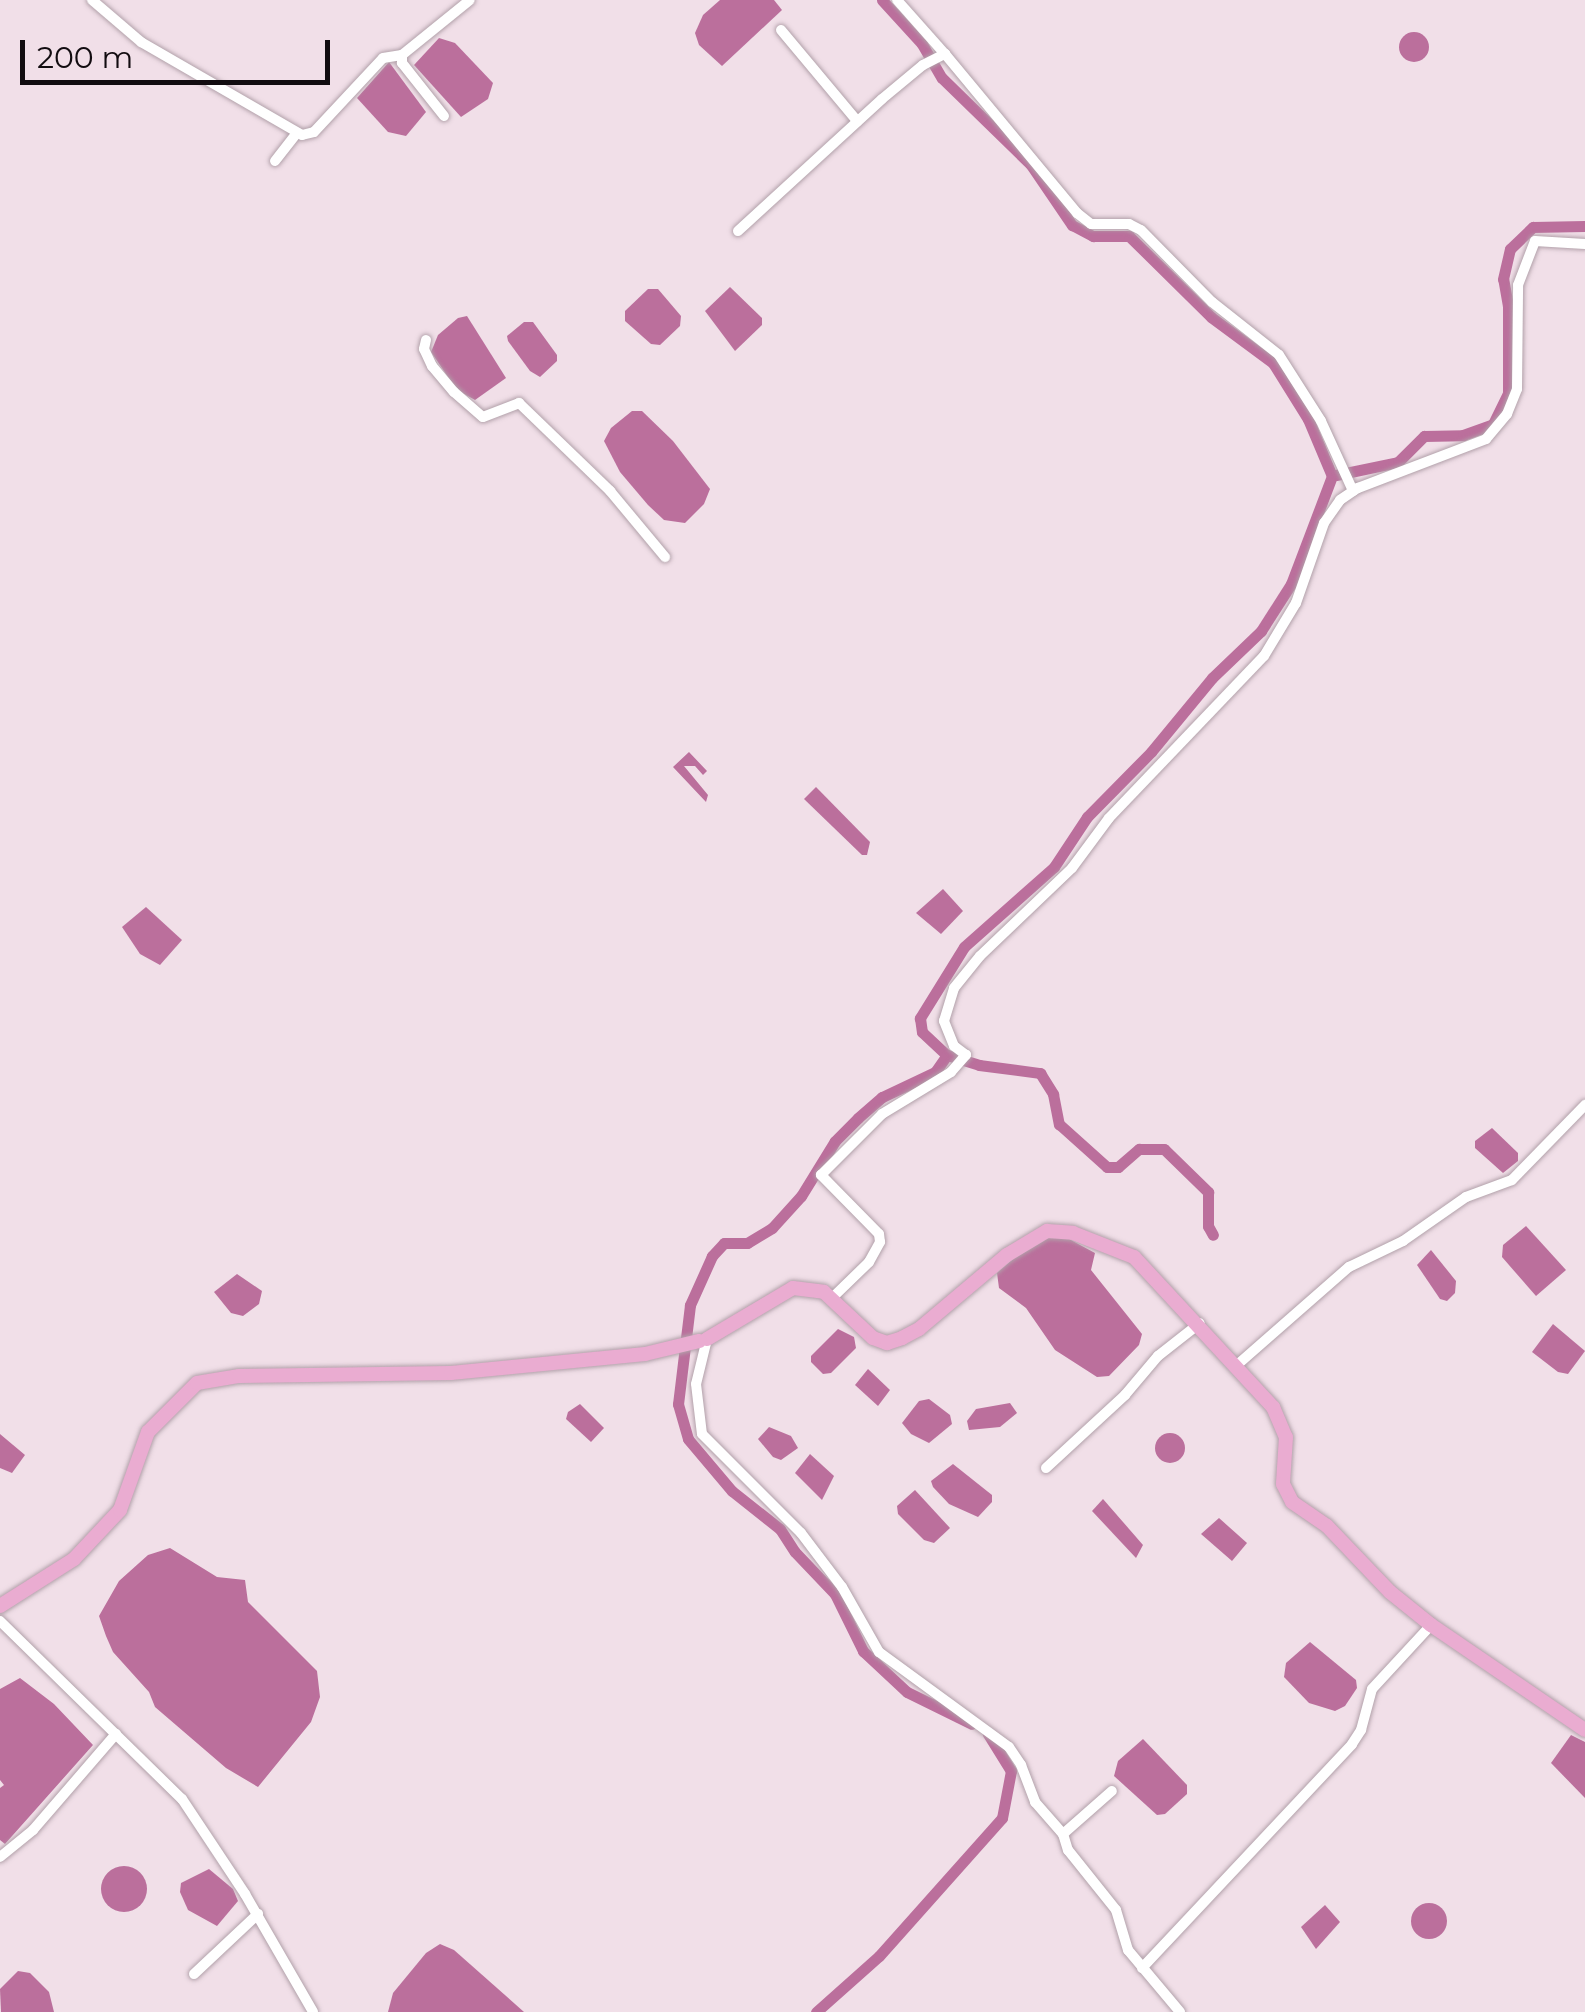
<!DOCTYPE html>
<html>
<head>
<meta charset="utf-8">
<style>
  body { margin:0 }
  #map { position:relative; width:1585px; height:2012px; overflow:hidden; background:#f1dfe8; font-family:Montserrat,sans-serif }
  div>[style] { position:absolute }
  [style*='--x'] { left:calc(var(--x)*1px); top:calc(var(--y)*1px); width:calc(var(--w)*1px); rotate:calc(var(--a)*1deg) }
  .water>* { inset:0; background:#bb6f9c }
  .round { border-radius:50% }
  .canal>* { height:11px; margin:-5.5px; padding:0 5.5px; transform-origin:5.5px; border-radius:5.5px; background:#bb6f9c }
  .roads { filter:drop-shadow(0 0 2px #b2a1aa) drop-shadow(0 0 2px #b2a1aa) }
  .minor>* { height:10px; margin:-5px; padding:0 5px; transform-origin:5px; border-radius:5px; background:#fff }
  .major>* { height:14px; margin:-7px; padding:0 7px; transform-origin:7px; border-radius:7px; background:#eaacd1 }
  span { translate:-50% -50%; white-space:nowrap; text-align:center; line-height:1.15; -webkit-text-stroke:9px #f1dfe8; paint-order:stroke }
  .scale { position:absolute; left:20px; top:40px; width:310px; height:45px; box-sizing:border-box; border:5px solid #120c10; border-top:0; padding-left:12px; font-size:30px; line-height:35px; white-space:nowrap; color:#120c10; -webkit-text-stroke:8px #f1dfe8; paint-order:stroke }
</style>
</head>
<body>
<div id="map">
  <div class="water">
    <div style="clip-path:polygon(720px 0,774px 0,782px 10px,722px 66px,699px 45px,695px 33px,703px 15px)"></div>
    <div class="round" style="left:1399px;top:32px;width:30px;height:30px"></div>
    <div style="clip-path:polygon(439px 38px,455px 43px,493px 83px,488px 99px,461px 117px,414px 65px)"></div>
    <div style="clip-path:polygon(389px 62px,426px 112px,406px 136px,388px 132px,357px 98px)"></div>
    <div style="clip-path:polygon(730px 287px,762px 318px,762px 325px,735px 351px,705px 311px)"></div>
    <div style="clip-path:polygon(648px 289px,658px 289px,681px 316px,680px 326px,660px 345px,651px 344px,625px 321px,625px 311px)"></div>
    <div style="clip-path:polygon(467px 316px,506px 378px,475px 400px,457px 390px,431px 352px,438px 335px,458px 318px)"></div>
    <div style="clip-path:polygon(524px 322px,533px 322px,557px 355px,557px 361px,540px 377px,530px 371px,508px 341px,507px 336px)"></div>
    <div style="clip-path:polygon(632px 411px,642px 411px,673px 441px,710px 489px,704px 504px,685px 523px,664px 520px,648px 505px,620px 472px,604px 441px,611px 428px)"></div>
    <div style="clip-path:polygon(689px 752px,707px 771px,703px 775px,695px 766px,684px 766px,708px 795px,706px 802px,673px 767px)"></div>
    <div style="clip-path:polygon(816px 787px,870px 842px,867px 855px,862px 855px,804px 799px)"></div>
    <div style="clip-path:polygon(943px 889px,963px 911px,941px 934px,916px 913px)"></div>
    <div style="clip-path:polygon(146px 907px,182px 940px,160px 965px,140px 954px,122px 927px)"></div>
    <div style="clip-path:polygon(1492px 1128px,1518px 1153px,1518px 1161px,1503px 1173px,1475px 1148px,1475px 1141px)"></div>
    <div style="clip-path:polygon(1526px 1226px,1566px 1270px,1536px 1296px,1502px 1257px,1503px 1245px)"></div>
    <div style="clip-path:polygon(1048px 1237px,1069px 1239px,1095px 1253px,1091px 1270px,1142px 1334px,1139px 1345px,1109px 1376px,1097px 1377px,1055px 1350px,1026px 1308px,999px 1288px,997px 1273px,1028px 1246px)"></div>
    <div style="clip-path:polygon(1431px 1250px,1456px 1281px,1455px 1293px,1447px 1301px,1440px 1299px,1417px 1265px)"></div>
    <div style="clip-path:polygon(237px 1274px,262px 1291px,259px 1304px,243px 1316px,231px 1313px,214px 1292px)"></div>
    <div style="clip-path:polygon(1553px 1324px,1585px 1351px,1568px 1374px,1558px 1372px,1532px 1352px)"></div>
    <div style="clip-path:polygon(838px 1329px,854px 1337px,856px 1348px,831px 1373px,823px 1374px,811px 1362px,811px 1356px)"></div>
    <div style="clip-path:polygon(868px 1369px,890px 1390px,878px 1406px,855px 1385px)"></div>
    <div style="clip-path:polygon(929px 1399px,950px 1415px,952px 1424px,929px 1443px,911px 1434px,902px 1423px,919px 1401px)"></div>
    <div style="clip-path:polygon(1010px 1403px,1017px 1413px,1000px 1427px,969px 1430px,967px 1421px,976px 1409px)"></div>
    <div style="clip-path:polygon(580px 1404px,604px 1428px,591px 1442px,566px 1419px,568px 1412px)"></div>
    <div style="clip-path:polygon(769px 1427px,791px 1436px,798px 1448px,781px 1460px,773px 1457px,758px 1439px)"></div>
    <div class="round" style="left:1155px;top:1433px;width:30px;height:30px"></div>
    <div style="clip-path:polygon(0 1434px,25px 1455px,12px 1473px,0 1468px)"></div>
    <div style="clip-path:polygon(810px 1454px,834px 1476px,822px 1500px,795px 1473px)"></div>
    <div style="clip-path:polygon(953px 1464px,992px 1495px,992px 1502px,978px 1517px,949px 1504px,933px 1487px,931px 1481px)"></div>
    <div style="clip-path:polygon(915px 1490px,950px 1528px,934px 1543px,924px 1540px,898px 1514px,897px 1506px)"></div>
    <div style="clip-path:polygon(1103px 1499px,1143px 1545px,1136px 1558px,1092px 1511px)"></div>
    <div style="clip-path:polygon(1219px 1518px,1247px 1543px,1232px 1561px,1201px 1534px)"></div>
    <div style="clip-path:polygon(170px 1548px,217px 1577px,245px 1580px,248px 1602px,317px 1671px,320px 1697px,311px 1722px,258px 1787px,226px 1768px,155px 1707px,149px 1692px,113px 1652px,106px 1636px,99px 1616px,119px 1581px,148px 1555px)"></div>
    <div style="clip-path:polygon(1310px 1642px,1356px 1680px,1357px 1688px,1345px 1706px,1335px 1711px,1309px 1703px,1284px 1677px,1286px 1663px)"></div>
    <div style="clip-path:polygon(20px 1678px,54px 1704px,93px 1745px,5px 1844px,0 1840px,0 1788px,4px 1785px,0 1780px,0 1689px)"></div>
    <div style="clip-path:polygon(1571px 1735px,1585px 1742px,1585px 1798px,1551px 1763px)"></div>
    <div style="clip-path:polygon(1143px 1739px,1187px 1785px,1187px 1794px,1165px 1814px,1157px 1815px,1114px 1776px,1118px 1761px)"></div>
    <div class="round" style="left:101px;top:1866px;width:46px;height:46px"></div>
    <div style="clip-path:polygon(209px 1869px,233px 1889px,238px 1901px,217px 1926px,188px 1910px,180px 1892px,181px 1883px)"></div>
    <div class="round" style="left:1411px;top:1903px;width:36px;height:36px"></div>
    <div style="clip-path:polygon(1325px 1905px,1340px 1922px,1316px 1949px,1301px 1927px)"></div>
    <div style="clip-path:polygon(440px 1944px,454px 1950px,524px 2012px,388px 2012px,393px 1993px,426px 1953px)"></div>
    <div style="clip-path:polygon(18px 1971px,30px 1973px,49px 1992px,54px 2012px,1px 2012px,0 1989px)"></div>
  </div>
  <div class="canal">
    <div style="--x:882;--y:0;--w:59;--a:47.7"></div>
    <div style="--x:922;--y:44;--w:39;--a:60"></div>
    <div style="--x:942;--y:78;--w:124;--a:44.3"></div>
    <div style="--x:1031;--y:165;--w:73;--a:55.7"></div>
    <div style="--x:1072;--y:225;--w:24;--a:28"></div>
    <div style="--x:1093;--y:236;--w:36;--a:0"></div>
    <div style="--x:1129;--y:236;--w:115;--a:44.6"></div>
    <div style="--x:1211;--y:317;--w:77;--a:36.6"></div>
    <div style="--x:1273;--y:363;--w:66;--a:58"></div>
    <div style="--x:1308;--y:419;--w:62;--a:67.2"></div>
    <div style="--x:1332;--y:476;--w:116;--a:110.8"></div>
    <div style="--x:1291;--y:584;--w:56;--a:122.6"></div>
    <div style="--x:1261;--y:631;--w:68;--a:136.2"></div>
    <div style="--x:1212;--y:678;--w:96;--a:129.5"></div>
    <div style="--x:1151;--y:752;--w:91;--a:134.6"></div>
    <div style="--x:1087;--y:817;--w:60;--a:123.4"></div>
    <div style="--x:1054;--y:867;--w:120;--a:138.4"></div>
    <div style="--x:964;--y:947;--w:84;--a:121.8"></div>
    <div style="--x:920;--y:1018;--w:14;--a:82"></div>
    <div style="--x:922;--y:1032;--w:34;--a:43"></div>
    <div style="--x:947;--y:1055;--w:34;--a:17"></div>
    <div style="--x:979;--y:1065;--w:62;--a:7.5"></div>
    <div style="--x:1040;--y:1073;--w:25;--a:58"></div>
    <div style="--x:1053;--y:1094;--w:31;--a:79"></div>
    <div style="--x:1059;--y:1124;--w:64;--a:41.9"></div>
    <div style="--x:1107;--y:1167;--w:11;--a:0"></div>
    <div style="--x:1118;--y:1167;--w:28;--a:-41"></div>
    <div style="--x:1139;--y:1149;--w:25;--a:0"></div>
    <div style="--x:1164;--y:1149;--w:62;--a:44.3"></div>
    <div style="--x:1208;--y:1192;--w:34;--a:90"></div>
    <div style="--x:1208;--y:1226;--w:10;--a:61"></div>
    <div style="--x:1336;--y:475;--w:63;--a:-11.8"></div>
    <div style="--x:1398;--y:462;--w:37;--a:-45"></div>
    <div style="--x:1424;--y:436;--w:39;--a:-1"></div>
    <div style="--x:1463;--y:435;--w:32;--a:-20"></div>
    <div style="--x:1493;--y:424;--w:34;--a:-64"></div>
    <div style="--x:1508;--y:393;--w:87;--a:-90"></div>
    <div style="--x:1508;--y:306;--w:27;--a:-100"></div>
    <div style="--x:1503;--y:279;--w:31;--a:-77"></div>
    <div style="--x:1510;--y:249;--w:32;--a:-44"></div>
    <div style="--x:1533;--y:227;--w:52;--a:-1.1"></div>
    <div style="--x:947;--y:1055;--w:21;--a:125"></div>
    <div style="--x:935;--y:1072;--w:59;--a:154.7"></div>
    <div style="--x:882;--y:1097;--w:32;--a:139"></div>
    <div style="--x:858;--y:1118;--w:33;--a:135"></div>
    <div style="--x:835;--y:1141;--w:65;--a:121.7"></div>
    <div style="--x:801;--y:1196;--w:43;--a:132.2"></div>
    <div style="--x:772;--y:1228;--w:29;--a:149"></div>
    <div style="--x:747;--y:1243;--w:23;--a:180"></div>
    <div style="--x:724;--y:1243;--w:18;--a:133"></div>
    <div style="--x:712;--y:1256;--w:54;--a:114.2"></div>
    <div style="--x:690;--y:1305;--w:100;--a:96.9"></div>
    <div style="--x:678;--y:1404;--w:36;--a:74"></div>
    <div style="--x:688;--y:1439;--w:68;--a:49.8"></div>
    <div style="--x:732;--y:1491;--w:61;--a:38.4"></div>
    <div style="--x:780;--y:1529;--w:27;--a:57"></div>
    <div style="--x:795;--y:1552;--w:58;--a:46.4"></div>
    <div style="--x:835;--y:1594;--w:64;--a:63.8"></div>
    <div style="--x:863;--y:1651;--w:60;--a:43"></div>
    <div style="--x:907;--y:1692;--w:72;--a:26.2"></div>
    <div style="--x:816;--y:2012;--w:84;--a:-41.6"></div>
    <div style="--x:879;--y:1956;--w:185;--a:-48.3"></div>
    <div style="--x:1002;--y:1818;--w:48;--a:-79.2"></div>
    <div style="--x:1011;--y:1771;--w:44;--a:-121.9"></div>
  </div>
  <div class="roads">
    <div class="minor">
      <div style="--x:92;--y:0;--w:65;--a:40.6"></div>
      <div style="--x:141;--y:42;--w:186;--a:30"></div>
      <div style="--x:302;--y:135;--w:12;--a:-14"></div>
      <div style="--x:314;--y:132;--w:101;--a:-47"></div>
      <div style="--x:383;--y:58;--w:19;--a:-9"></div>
      <div style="--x:897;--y:0;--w:72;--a:48.4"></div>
      <div style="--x:781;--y:30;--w:119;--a:50.1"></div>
      <div style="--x:444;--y:116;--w:68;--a:-128.4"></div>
      <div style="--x:402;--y:63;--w:8;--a:-90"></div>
      <div style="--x:402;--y:55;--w:87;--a:-39"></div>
      <div style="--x:275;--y:161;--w:36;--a:-52"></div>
      <div style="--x:738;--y:231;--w:195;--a:-42.5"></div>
      <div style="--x:882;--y:99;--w:53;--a:-39.7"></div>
      <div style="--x:923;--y:65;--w:25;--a:-27"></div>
      <div style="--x:945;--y:54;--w:207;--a:50.3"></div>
      <div style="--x:1077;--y:213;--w:18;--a:38"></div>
      <div style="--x:1091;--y:224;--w:38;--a:0"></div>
      <div style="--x:1129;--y:224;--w:13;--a:27"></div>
      <div style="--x:1141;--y:230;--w:101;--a:45.4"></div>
      <div style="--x:1212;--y:302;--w:85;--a:38.3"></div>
      <div style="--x:1279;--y:355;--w:78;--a:57.5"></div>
      <div style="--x:1321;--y:421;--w:77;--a:65.4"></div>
      <div style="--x:426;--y:340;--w:9;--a:103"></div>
      <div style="--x:424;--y:349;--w:19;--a:65"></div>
      <div style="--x:432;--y:366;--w:34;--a:50"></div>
      <div style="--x:454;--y:392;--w:38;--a:41"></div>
      <div style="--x:483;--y:417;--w:39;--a:-21"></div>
      <div style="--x:519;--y:403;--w:127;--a:44"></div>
      <div style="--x:610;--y:491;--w:86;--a:50.2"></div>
      <div style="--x:831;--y:1299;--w:53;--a:-44.2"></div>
      <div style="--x:869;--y:1262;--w:23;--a:-61"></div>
      <div style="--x:880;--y:1242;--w:8;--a:-97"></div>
      <div style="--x:879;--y:1234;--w:83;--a:-134.5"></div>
      <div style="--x:821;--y:1175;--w:86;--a:-45"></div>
      <div style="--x:882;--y:1114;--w:81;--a:-31.3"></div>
      <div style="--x:951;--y:1072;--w:23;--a:-49"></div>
      <div style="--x:966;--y:1055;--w:15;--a:-143"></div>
      <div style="--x:954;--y:1046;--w:27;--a:-112"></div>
      <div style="--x:944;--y:1021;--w:34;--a:-73"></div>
      <div style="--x:954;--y:988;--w:41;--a:-50.9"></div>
      <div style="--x:980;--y:956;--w:127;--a:-43.7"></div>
      <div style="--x:1072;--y:868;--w:62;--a:-53.5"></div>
      <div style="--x:1109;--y:818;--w:224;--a:-46.3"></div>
      <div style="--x:1264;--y:656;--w:62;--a:-58.9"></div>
      <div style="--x:1296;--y:603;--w:85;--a:-70.7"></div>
      <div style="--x:1324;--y:523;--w:28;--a:-55"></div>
      <div style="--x:1340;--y:500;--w:22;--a:-34"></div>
      <div style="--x:1358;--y:488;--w:137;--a:-20.9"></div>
      <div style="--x:1486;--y:439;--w:33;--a:-50"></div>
      <div style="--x:1507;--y:414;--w:27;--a:-68"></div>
      <div style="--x:1517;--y:389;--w:104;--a:-89.4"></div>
      <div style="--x:1518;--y:285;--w:47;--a:-68.9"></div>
      <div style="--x:1535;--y:241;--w:50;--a:3.4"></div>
      <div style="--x:707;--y:1339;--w:46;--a:103.7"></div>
      <div style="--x:696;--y:1384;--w:50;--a:83.2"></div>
      <div style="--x:702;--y:1434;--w:140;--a:45"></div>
      <div style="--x:801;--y:1533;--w:68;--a:52.8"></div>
      <div style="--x:842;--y:1587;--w:75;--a:60.4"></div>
      <div style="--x:879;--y:1652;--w:161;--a:36.2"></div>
      <div style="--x:1009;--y:1747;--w:22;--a:56"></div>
      <div style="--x:1021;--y:1765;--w:40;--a:69"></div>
      <div style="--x:1035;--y:1802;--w:43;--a:48.8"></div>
      <div style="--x:1063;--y:1834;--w:65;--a:-41.3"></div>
      <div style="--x:1237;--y:1365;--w:149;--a:-41.2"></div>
      <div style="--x:1349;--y:1267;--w:60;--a:-25.7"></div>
      <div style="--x:1403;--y:1241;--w:77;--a:-34.9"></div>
      <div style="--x:1466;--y:1197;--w:49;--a:-20.3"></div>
      <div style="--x:1512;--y:1180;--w:105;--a:-45.8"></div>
      <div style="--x:1046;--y:1468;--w:108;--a:-42.7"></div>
      <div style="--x:1125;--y:1395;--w:51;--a:-49.8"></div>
      <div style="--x:1158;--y:1356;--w:53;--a:-38.2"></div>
      <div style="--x:0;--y:1621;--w:255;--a:44.4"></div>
      <div style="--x:182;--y:1799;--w:114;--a:56.4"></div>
      <div style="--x:245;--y:1894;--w:136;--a:60"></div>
      <div style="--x:1063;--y:1834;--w:17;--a:73"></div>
      <div style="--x:1068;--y:1850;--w:77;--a:51.3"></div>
      <div style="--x:1116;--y:1910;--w:42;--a:73.3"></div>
      <div style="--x:1128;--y:1950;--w:81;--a:50"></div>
      <div style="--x:0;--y:1857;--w:43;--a:-39.3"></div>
      <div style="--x:33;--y:1830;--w:127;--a:-49.2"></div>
      <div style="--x:1142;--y:1968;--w:307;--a:-46.8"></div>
      <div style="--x:1352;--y:1744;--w:17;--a:-57"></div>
      <div style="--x:1361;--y:1730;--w:42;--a:-75"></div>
      <div style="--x:1372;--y:1689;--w:87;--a:-47.3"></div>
      <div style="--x:194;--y:1974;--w:88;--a:-43.2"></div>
    </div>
    <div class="major">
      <div style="--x:707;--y:1339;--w:100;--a:-30.7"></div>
      <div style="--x:793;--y:1288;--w:31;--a:7"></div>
      <div style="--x:824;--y:1292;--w:67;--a:43.2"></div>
      <div style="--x:873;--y:1338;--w:15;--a:20"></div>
      <div style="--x:887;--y:1343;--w:16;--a:-18"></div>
      <div style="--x:902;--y:1338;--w:19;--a:-28"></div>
      <div style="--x:919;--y:1329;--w:115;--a:-40.1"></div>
      <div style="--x:1007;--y:1255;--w:47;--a:-31"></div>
      <div style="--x:1047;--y:1231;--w:26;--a:4"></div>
      <div style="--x:1073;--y:1233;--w:66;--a:21.5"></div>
      <div style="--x:1134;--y:1257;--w:205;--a:47.2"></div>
      <div style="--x:1273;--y:1407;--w:33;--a:67"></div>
      <div style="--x:1286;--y:1437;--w:47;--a:93.7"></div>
      <div style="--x:1283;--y:1484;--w:20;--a:63"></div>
      <div style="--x:1292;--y:1502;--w:42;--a:34.4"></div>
      <div style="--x:1327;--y:1526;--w:91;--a:46.3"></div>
      <div style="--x:1390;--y:1592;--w:53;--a:38.8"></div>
      <div style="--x:1431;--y:1625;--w:186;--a:34.3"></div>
      <div style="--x:0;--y:1606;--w:88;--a:-32.4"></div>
      <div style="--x:74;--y:1559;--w:67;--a:-46.8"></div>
      <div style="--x:120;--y:1510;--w:83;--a:-70.3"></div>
      <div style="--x:148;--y:1432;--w:69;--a:-45"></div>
      <div style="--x:197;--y:1383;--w:43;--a:-9.5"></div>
      <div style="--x:239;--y:1376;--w:212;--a:-0.8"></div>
      <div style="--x:451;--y:1373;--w:195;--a:-5.6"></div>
      <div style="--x:645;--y:1354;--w:56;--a:-13.5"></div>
    </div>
  </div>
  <div class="scale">200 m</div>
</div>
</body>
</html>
